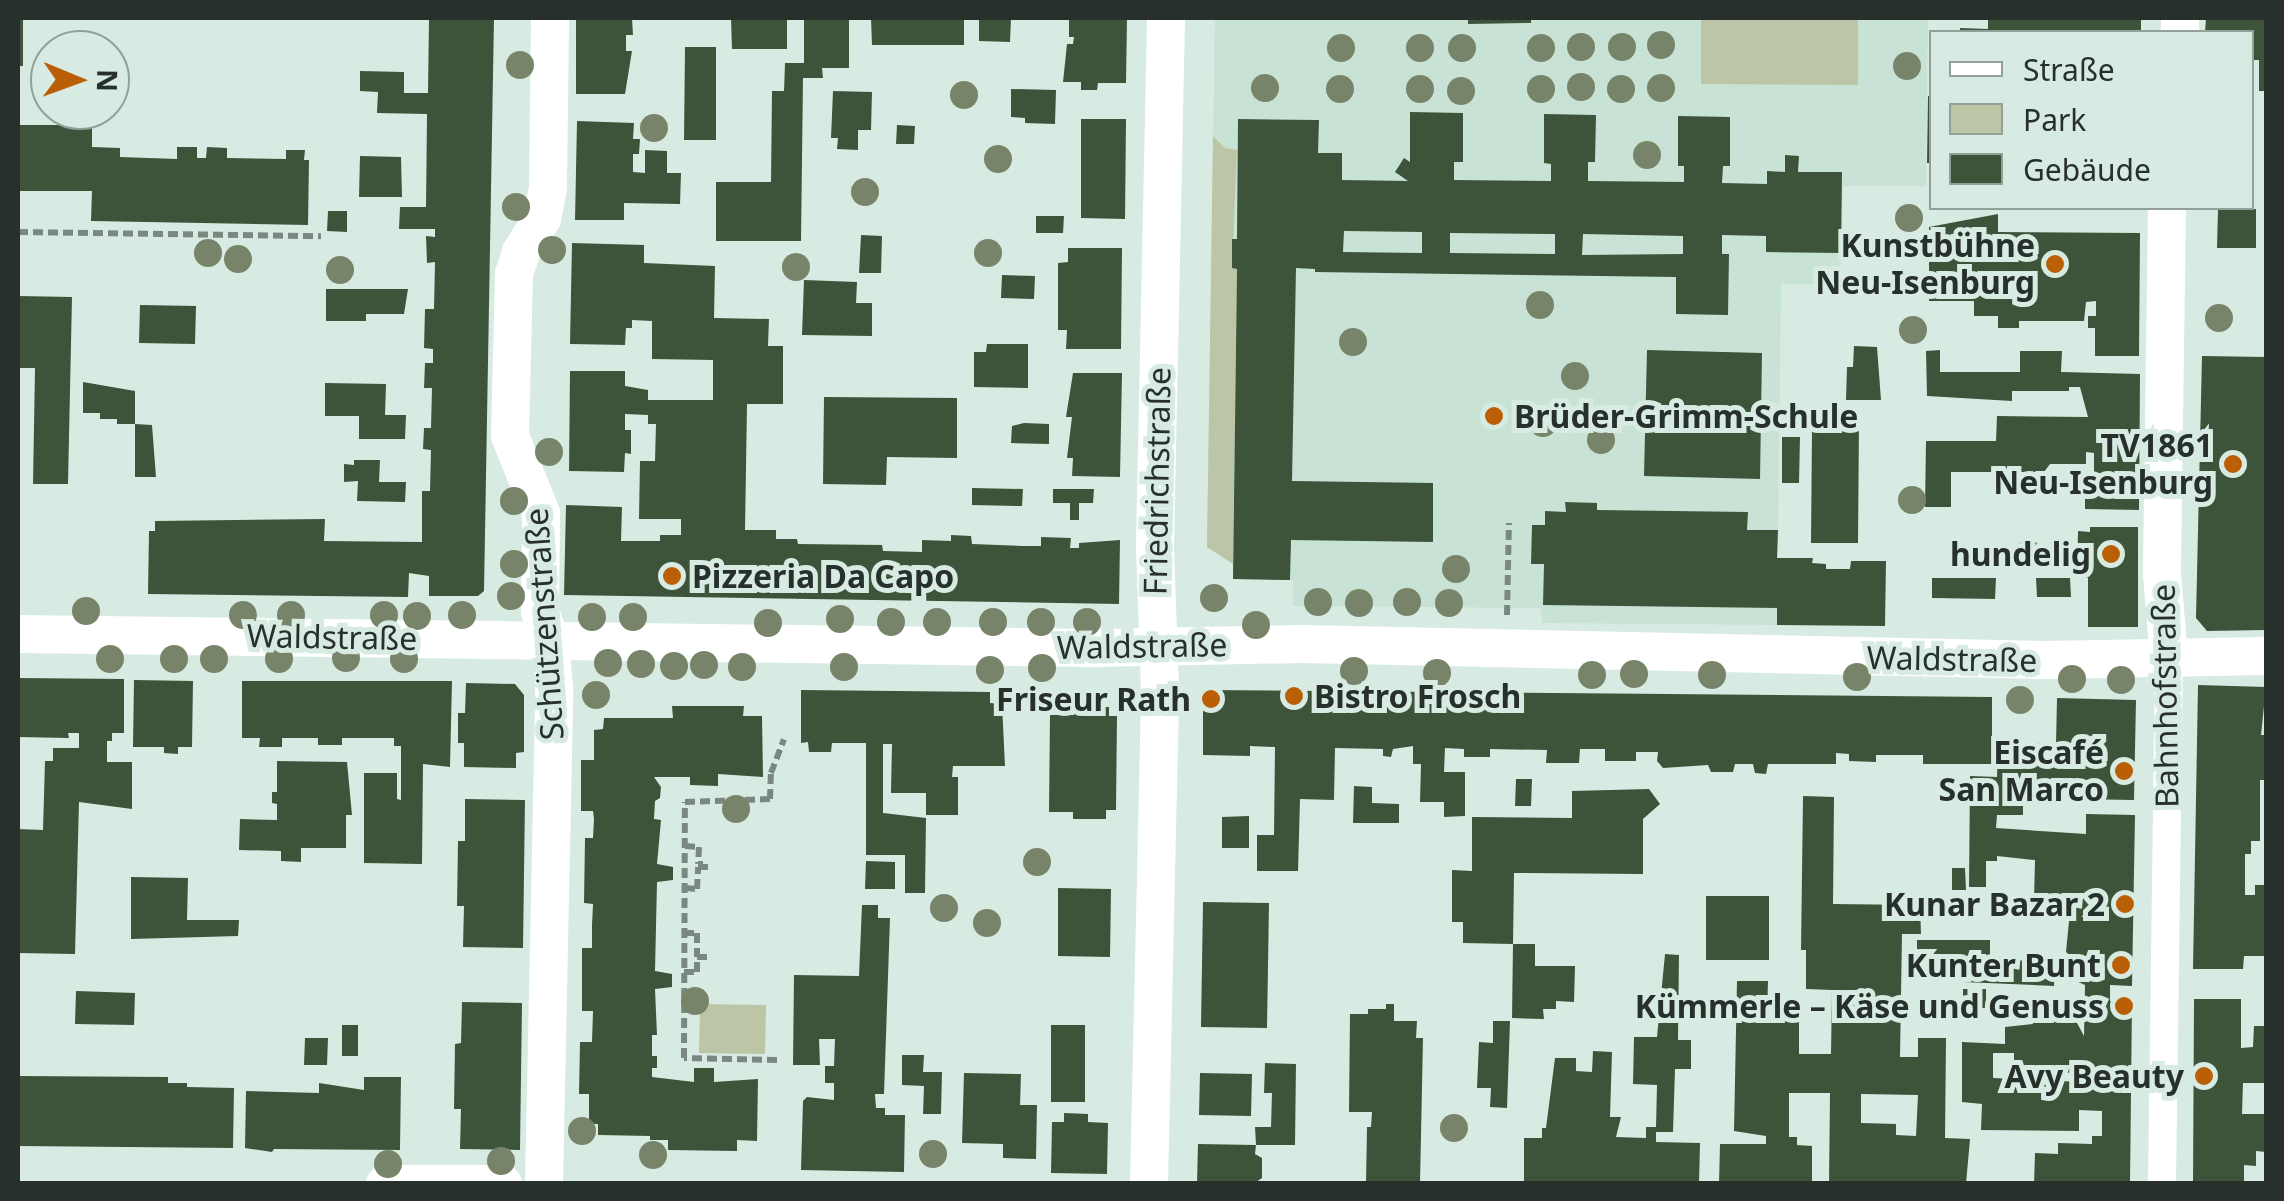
<!DOCTYPE html>
<html>
<head>
<meta charset="utf-8">
<style>
  body { margin:0 }
  #map { position:relative; width:2284px; height:1201px; overflow:hidden; background:#d8ebe2; font-family:"Noto Sans",sans-serif }
  div>[style] { position:absolute }
  [style*='--x'] { left:calc(var(--x)*1px); top:calc(var(--y)*1px); width:calc(var(--w)*1px); rotate:calc(var(--a)*1deg) }
  .built>* { inset:0; background:#c8e3d6 }
  .green>* { inset:0; background:#bcc6a6 }
  .building>* { inset:0; background:#3d543b }
  .path>* { height:6px; margin-top:-3px; transform-origin:0; background:repeating-linear-gradient(90deg,#7b8882 0 10px,transparent 0 15px) }
  .pedestrian>* { height:28px; margin:-14px; padding:0 14px; transform-origin:14px; border-radius:14px; background:#fff }
  .minor>* { height:38px; margin:-19px; padding:0 19px; transform-origin:19px; border-radius:19px; background:#fff }
  .trees>* { width:28px; height:28px; margin:-14px; border-radius:50%; background:#778469 }
  .dots>* { width:28px; height:28px; translate:-50% -50%; box-sizing:border-box; border:5px solid #d8ebe2; border-radius:50% }
  span { translate:-50% -50%; white-space:nowrap; text-align:center; line-height:1.15; -webkit-text-stroke:10px #d8ebe2; paint-order:stroke }
  .poi-label { font-size:32px; color:#28302c; font-weight:700 }
  .right { translate:-100% -50%; text-align:right }
  .left { translate:0 -50%; text-align:left }
  .street-label { font-size:32px; color:#28302c }
  .frame { position:absolute; inset:0; border:20px solid #28302c; pointer-events:none }
  .legend { position:absolute; left:1929px; top:30px; width:325px; height:180px; box-sizing:border-box; background:#d8ebe2; border:2px solid #92a099; margin:0; padding:12px 18px; list-style:none; font-size:30px; color:#28302c }
  .legend li { display:flex; align-items:center; gap:20px; height:50px }
  .legend b { width:50px; border:2px solid #92a099 }
  .north { position:absolute; left:30px; top:30px; width:100px; height:100px; box-sizing:border-box; background:#d8ebe2; border:2px solid #92a099; border-radius:50%; rotate:91deg; font-size:28px; font-weight:700; line-height:40px; text-align:center; color:#28302c }
  .north::after { content:''; display:block; margin:auto; width:35px; height:45px; background:#ba5f06; clip-path:polygon(50% 0,100% 100%,50% 72%,0 100%) }
</style>
</head>
<body>
<div id="map">
  <div class="built">
    <div style="clip-path:polygon(1215px 18px,1928px 18px,1926px 186px,1843px 186px,1841px 284px,1781px 284px,1777px 625px,1542px 623px,1541px 608px,1293px 606px,1293px 580px,1233px 579px,1233px 564px,1207px 547px)"></div>
  </div>
  <div class="green">
    <div style="clip-path:polygon(1701px 18px,1858px 18px,1858px 85px,1701px 84px)"></div>
    <div style="clip-path:polygon(1213px 136px,1225px 148px,1237px 150px,1232px 268px,1237px 269px,1233px 564px,1207px 547px)"></div>
    <div style="clip-path:polygon(700px 1004px,766px 1005px,765px 1054px,699px 1053px)"></div>
  </div>
  <div class="building">
    <div style="clip-path:polygon(18px 18px,23px 18px,23px 66px,18px 66px)"></div>
    <div style="clip-path:polygon(429px 18px,494px 18px,484px 591px,478px 596px,429px 596px,429px 576px,409px 573px,408px 597px,148px 594px,149px 531px,155px 531px,155px 521px,325px 519px,324px 541px,422px 542px,422px 491px,430px 491px,431px 450px,423px 449px,424px 428px,431px 428px,432px 388px,424px 388px,425px 363px,433px 363px,433px 349px,424px 348px,425px 309px,434px 309px,435px 262px,427px 263px,426px 236px,435px 237px,435px 229px,399px 229px,400px 207px,426px 207px,427px 114px,377px 113px,378px 92px,360px 91px,360px 71px,404px 72px,404px 93px,428px 93px)"></div>
    <div style="clip-path:polygon(576px 18px,632px 18px,633px 35px,626px 35px,626px 51px,632px 51px,625px 94px,576px 94px)"></div>
    <div style="clip-path:polygon(731px 18px,787px 18px,787px 49px,732px 49px)"></div>
    <div style="clip-path:polygon(804px 18px,849px 18px,849px 68px,822px 68px,823px 78px,803px 78px,801px 241px,716px 241px,716px 182px,771px 182px,772px 91px,784px 91px,785px 63px,804px 63px)"></div>
    <div style="clip-path:polygon(871px 18px,964px 18px,964px 45px,872px 45px)"></div>
    <div style="clip-path:polygon(979px 18px,1011px 18px,1010px 42px,979px 41px)"></div>
    <div style="clip-path:polygon(1069px 18px,1127px 18px,1126px 83px,1098px 83px,1097px 90px,1081px 90px,1081px 82px,1063px 82px,1067px 44px,1073px 44px,1074px 37px,1069px 37px)"></div>
    <div style="clip-path:polygon(1468px 18px,1531px 18px,1531px 23px,1468px 24px)"></div>
    <div style="clip-path:polygon(1988px 18px,2141px 18px,2141px 32px,1960px 32px,1960px 28px,1988px 29px)"></div>
    <div style="clip-path:polygon(2206px 18px,2266px 18px,2266px 91px,2259px 91px,2259px 60px,2252px 60px,2252px 32px,2205px 32px)"></div>
    <div style="clip-path:polygon(685px 47px,716px 47px,716px 140px,684px 140px)"></div>
    <div style="clip-path:polygon(1011px 89px,1056px 90px,1055px 124px,1025px 123px,1025px 118px,1011px 117px)"></div>
    <div style="clip-path:polygon(833px 91px,872px 92px,871px 130px,858px 130px,858px 150px,837px 149px,838px 138px,831px 138px)"></div>
    <div style="clip-path:polygon(1928px 96px,1932px 96px,1932px 163px,1927px 163px)"></div>
    <div style="clip-path:polygon(evenodd,1410px 112px,1463px 113px,1463px 162px,1454px 162px,1454px 180px,1551px 181px,1551px 164px,1544px 163px,1544px 114px,1596px 115px,1595px 162px,1588px 162px,1588px 181px,1684px 182px,1684px 166px,1678px 166px,1678px 116px,1730px 117px,1730px 166px,1723px 166px,1722px 183px,1767px 184px,1767px 171px,1785px 172px,1785px 155px,1799px 156px,1798px 172px,1842px 172px,1841px 253px,1766px 252px,1766px 236px,1722px 235px,1722px 254px,1729px 254px,1728px 315px,1676px 314px,1676px 277px,1315px 272px,1315px 269px,1296px 268px,1292px 481px,1433px 483px,1433px 542px,1291px 540px,1290px 580px,1233px 579px,1237px 269px,1232px 268px,1232px 239px,1237px 239px,1238px 119px,1319px 120px,1318px 153px,1342px 153px,1342px 180px,1408px 181px,1395px 172px,1404px 158px,1410px 162px,1410px 112px,1344px 231px,1422px 232px,1422px 253px,1343px 252px,1344px 231px,1410px 112px,1450px 233px,1555px 234px,1555px 254px,1450px 253px,1450px 233px,1410px 112px,1583px 234px,1683px 236px,1683px 254px,1582px 255px,1583px 234px)"></div>
    <div style="clip-path:polygon(92px 116px,92px 147px,120px 148px,120px 157px,177px 159px,177px 147px,197px 147px,197px 158px,206px 158px,207px 147px,227px 148px,227px 158px,286px 159px,286px 150px,305px 150px,304px 160px,309px 160px,308px 225px,91px 221px,92px 191px,18px 191px,18px 125px,70px 125px,70px 117px)"></div>
    <div style="clip-path:polygon(1081px 119px,1126px 119px,1125px 219px,1081px 218px)"></div>
    <div style="clip-path:polygon(577px 121px,634px 123px,633px 139px,640px 139px,639px 154px,633px 154px,633px 172px,645px 173px,645px 150px,667px 151px,667px 173px,681px 173px,680px 204px,624px 203px,624px 220px,575px 220px)"></div>
    <div style="clip-path:polygon(897px 125px,915px 126px,914px 144px,896px 144px)"></div>
    <div style="clip-path:polygon(360px 156px,401px 157px,402px 197px,359px 197px)"></div>
    <div style="clip-path:polygon(2218px 209px,2256px 209px,2256px 248px,2217px 248px)"></div>
    <div style="clip-path:polygon(328px 211px,347px 211px,347px 232px,327px 231px)"></div>
    <div style="clip-path:polygon(1998px 214px,1998px 232px,2140px 233px,2139px 356px,2095px 356px,2095px 328px,2088px 328px,2088px 316px,2096px 316px,2096px 301px,2086px 302px,2084px 321px,2019px 321px,2019px 328px,1998px 328px,1998px 316px,1974px 316px,1974px 301px,1929px 301px,1929px 227px)"></div>
    <div style="clip-path:polygon(1036px 216px,1064px 216px,1063px 233px,1036px 233px)"></div>
    <div style="clip-path:polygon(861px 235px,882px 236px,881px 273px,859px 273px)"></div>
    <div style="clip-path:polygon(572px 243px,644px 245px,644px 263px,715px 266px,714px 318px,769px 319px,768px 346px,783px 346px,783px 404px,747px 404px,745px 530px,776px 530px,776px 539px,797px 539px,798px 544px,882px 545px,883px 551px,922px 552px,922px 540px,951px 541px,951px 535px,971px 536px,972px 544px,1022px 546px,1041px 546px,1041px 537px,1071px 538px,1070px 548px,1079px 548px,1079px 543px,1120px 540px,1119px 604px,564px 595px,566px 505px,622px 507px,621px 541px,660px 541px,660px 535px,681px 535px,681px 519px,639px 519px,640px 461px,655px 461px,656px 424px,648px 424px,648px 415px,625px 414px,625px 430px,631px 430px,631px 454px,625px 453px,624px 472px,569px 471px,570px 371px,625px 371px,625px 386px,648px 390px,648px 400px,713px 400px,713px 360px,652px 359px,652px 321px,632px 320px,632px 328px,626px 328px,625px 345px,570px 344px)"></div>
    <div style="clip-path:polygon(1068px 248px,1122px 248px,1121px 349px,1066px 349px,1067px 330px,1058px 330px,1058px 263px,1068px 262px)"></div>
    <div style="clip-path:polygon(1002px 275px,1035px 276px,1034px 299px,1001px 298px)"></div>
    <div style="clip-path:polygon(804px 280px,857px 282px,856px 303px,872px 303px,872px 336px,802px 335px)"></div>
    <div style="clip-path:polygon(326px 289px,408px 289px,404px 314px,366px 314px,366px 321px,326px 321px)"></div>
    <div style="clip-path:polygon(18px 296px,72px 297px,68px 484px,33px 484px,35px 368px,18px 368px)"></div>
    <div style="clip-path:polygon(140px 305px,196px 306px,195px 344px,139px 343px)"></div>
    <div style="clip-path:polygon(987px 344px,1028px 344px,1028px 388px,974px 387px,974px 352px,986px 352px)"></div>
    <div style="clip-path:polygon(1854px 346px,1877px 347px,1881px 400px,1846px 400px,1847px 367px,1853px 367px)"></div>
    <div style="clip-path:polygon(1647px 350px,1762px 353px,1760px 479px,1644px 476px)"></div>
    <div style="clip-path:polygon(1940px 350px,1940px 372px,2020px 372px,2020px 351px,2062px 351px,2061px 372px,2140px 374px,2139px 510px,2085px 509px,2085px 489px,2094px 489px,2094px 453px,2086px 452px,2086px 464px,2050px 464px,2044px 472px,1951px 472px,1951px 507px,1925px 507px,1926px 441px,1996px 441px,1997px 416px,2088px 417px,2080px 387px,2069px 387px,2069px 391px,2012px 391px,2012px 401px,1927px 396px,1926px 351px)"></div>
    <div style="clip-path:polygon(2202px 356px,2266px 357px,2266px 630px,2207px 631px,2196px 618px)"></div>
    <div style="clip-path:polygon(1073px 373px,1122px 373px,1120px 477px,1072px 476px,1073px 458px,1067px 458px,1072px 417px,1066px 417px)"></div>
    <div style="clip-path:polygon(83px 382px,135px 391px,135px 424px,152px 425px,156px 477px,135px 477px,135px 424px,117px 424px,117px 419px,100px 419px,100px 413px,83px 413px)"></div>
    <div style="clip-path:polygon(325px 383px,386px 384px,385px 415px,406px 415px,405px 439px,359px 439px,359px 416px,325px 416px)"></div>
    <div style="clip-path:polygon(824px 397px,957px 398px,957px 458px,887px 457px,886px 485px,823px 484px)"></div>
    <div style="clip-path:polygon(1818px 420px,1859px 421px,1858px 543px,1811px 543px,1812px 428px,1817px 428px)"></div>
    <div style="clip-path:polygon(1024px 423px,1049px 424px,1049px 444px,1011px 443px,1012px 426px)"></div>
    <div style="clip-path:polygon(1782px 437px,1800px 437px,1799px 483px,1782px 483px)"></div>
    <div style="clip-path:polygon(354px 460px,380px 460px,379px 482px,406px 482px,405px 502px,357px 501px,358px 481px,344px 482px,344px 464px,354px 465px)"></div>
    <div style="clip-path:polygon(972px 488px,1023px 489px,1022px 506px,972px 505px)"></div>
    <div style="clip-path:polygon(1053px 489px,1094px 489px,1093px 503px,1079px 503px,1079px 520px,1070px 520px,1070px 503px,1053px 503px)"></div>
    <div style="clip-path:polygon(1565px 502px,1597px 503px,1597px 510px,1748px 512px,1747px 530px,1778px 530px,1777px 558px,1813px 558px,1812px 563px,1826px 564px,1826px 569px,1850px 569px,1851px 561px,1886px 561px,1885px 626px,1777px 625px,1777px 608px,1543px 605px,1544px 564px,1531px 564px,1532px 525px,1545px 525px,1545px 511px,1566px 512px)"></div>
    <div style="clip-path:polygon(2090px 527px,2138px 527px,2138px 627px,2088px 627px,2088px 578px,2077px 577px,2078px 531px,2090px 532px)"></div>
    <div style="clip-path:polygon(1932px 578px,1996px 578px,1995px 599px,1932px 598px)"></div>
    <div style="clip-path:polygon(2036px 578px,2070px 578px,2071px 597px,2037px 597px)"></div>
    <div style="clip-path:polygon(18px 678px,124px 679px,124px 733px,112px 733px,112px 741px,107px 741px,107px 762px,132px 762px,132px 809px,79px 802px,75px 954px,18px 953px,18px 829px,43px 830px,45px 761px,53px 761px,53px 748px,79px 748px,79px 733px,68px 733px,69px 738px,18px 737px)"></div>
    <div style="clip-path:polygon(134px 680px,193px 681px,192px 747px,178px 747px,178px 754px,164px 753px,164px 747px,133px 747px)"></div>
    <div style="clip-path:polygon(242px 681px,452px 681px,450px 767px,423px 764px,422px 864px,364px 863px,364px 773px,397px 773px,397px 799px,401px 800px,401px 746px,394px 746px,394px 738px,342px 738px,342px 745px,318px 745px,318px 738px,282px 738px,282px 747px,259px 747px,260px 738px,242px 738px)"></div>
    <div style="clip-path:polygon(466px 683px,515px 684px,524px 695px,524px 752px,516px 753px,516px 768px,464px 767px,464px 743px,458px 743px,458px 713px,465px 713px)"></div>
    <div style="clip-path:polygon(2198px 685px,2266px 687px,2261px 735px,2266px 735px,2266px 780px,2260px 780px,2260px 841px,2251px 841px,2251px 854px,2245px 854px,2245px 895px,2255px 895px,2255px 885px,2266px 885px,2266px 956px,2244px 956px,2243px 969px,2193px 969px)"></div>
    <div style="clip-path:polygon(801px 690px,990px 692px,990px 703px,1002px 704px,1005px 766px,953px 766px,952px 777px,958px 777px,958px 815px,926px 815px,926px 793px,891px 793px,892px 744px,883px 744px,883px 813px,926px 818px,925px 893px,905px 893px,905px 855px,866px 855px,866px 743px,832px 743px,831px 752px,809px 752px,808px 742px,801px 743px)"></div>
    <div style="clip-path:polygon(1203px 690px,1992px 697px,1992px 764px,1923px 764px,1923px 755px,1876px 755px,1876px 762px,1849px 761px,1849px 754px,1836px 753px,1836px 764px,1768px 764px,1766px 774px,1755px 773px,1753px 764px,1735px 764px,1733px 772px,1711px 772px,1708px 765px,1663px 768px,1657px 761px,1658px 752px,1636px 752px,1636px 761px,1605px 761px,1605px 749px,1580px 749px,1579px 763px,1546px 763px,1547px 750px,1490px 749px,1490px 757px,1464px 757px,1464px 749px,1445px 748px,1444px 772px,1465px 772px,1465px 816px,1444px 817px,1444px 802px,1420px 802px,1421px 764px,1413px 764px,1413px 746px,1393px 749px,1391px 757px,1383px 756px,1383px 749px,1335px 748px,1334px 800px,1300px 799px,1298px 871px,1257px 871px,1257px 835px,1274px 835px,1275px 747px,1250px 746px,1250px 756px,1203px 755px)"></div>
    <div style="clip-path:polygon(evenodd,2057px 698px,2136px 700px,2134px 800px,2023px 798px,2023px 815px,1997px 815px,1996px 828px,2086px 834px,2086px 814px,2135px 815px,2132px 986px,2110px 985px,2110px 1001px,2132px 1001px,2130px 1184px,2034px 1184px,2035px 1153px,2058px 1154px,2058px 1143px,2092px 1144px,2092px 1136px,2102px 1136px,2102px 1111px,2079px 1110px,2079px 1131px,1981px 1130px,1982px 1104px,1962px 1102px,1962px 1042px,2005px 1044px,2005px 1027px,2033px 1024px,2032px 1020px,2076px 1021px,2084px 1036px,2085px 985px,2072px 979px,2073px 958px,2066px 952px,2070px 911px,2053px 911px,2053px 900px,2034px 900px,2035px 860px,1997px 856px,1997px 861px,1986px 861px,1986px 887px,1969px 887px,1970px 776px,1997px 777px,1998px 743px,2056px 743px,2057px 698px,1993px 1053px,2014px 1053px,2014px 1068px,2084px 1074px,2084px 1082px,1993px 1078px,1993px 1053px)"></div>
    <div style="clip-path:polygon(672px 706px,744px 706px,743px 716px,762px 716px,763px 777px,718px 774px,718px 786px,690px 785px,690px 777px,654px 777px,661px 787px,660px 798px,655px 801px,654px 819px,661px 820px,657px 864px,673px 867px,673px 880px,657px 882px,655px 971px,672px 974px,672px 987px,655px 989px,657px 1035px,652px 1035px,652px 1056px,657px 1056px,657px 1068px,652px 1068px,652px 1077px,694px 1082px,694px 1068px,714px 1068px,714px 1082px,758px 1079px,757px 1141px,737px 1140px,737px 1151px,668px 1150px,668px 1140px,650px 1140px,650px 1136px,598px 1135px,598px 1124px,589px 1124px,589px 1094px,579px 1094px,580px 1042px,592px 1042px,593px 1011px,582px 1011px,582px 948px,592px 948px,592px 925px,593px 904px,584px 903px,585px 838px,593px 838px,594px 819px,593px 811px,581px 811px,581px 760px,594px 760px,594px 730px,603px 729px,604px 718px,673px 718px)"></div>
    <div style="clip-path:polygon(1075px 707px,1109px 707px,1109px 716px,1117px 716px,1116px 810px,1106px 810px,1106px 819px,1073px 819px,1073px 812px,1049px 812px,1050px 715px,1074px 715px)"></div>
    <div style="clip-path:polygon(277px 761px,347px 762px,352px 815px,346px 815px,346px 848px,301px 848px,301px 862px,281px 861px,281px 851px,239px 850px,240px 819px,277px 820px,277px 804px,272px 803px,272px 792px,277px 792px)"></div>
    <div style="clip-path:polygon(1516px 779px,1532px 779px,1531px 806px,1515px 806px)"></div>
    <div style="clip-path:polygon(1354px 786px,1372px 787px,1372px 803px,1399px 804px,1399px 823px,1353px 823px)"></div>
    <div style="clip-path:polygon(1649px 789px,1660px 804px,1643px 819px,1643px 874px,1514px 873px,1513px 944px,1535px 944px,1535px 966px,1575px 966px,1574px 1002px,1556px 1001px,1556px 1009px,1543px 1009px,1544px 1019px,1512px 1018px,1513px 944px,1463px 943px,1463px 922px,1452px 922px,1452px 870px,1472px 871px,1472px 817px,1572px 818px,1572px 791px)"></div>
    <div style="clip-path:polygon(evenodd,1803px 796px,1834px 797px,1833px 904px,1920px 905px,1921px 934px,1902px 934px,1900px 1057px,1918px 1057px,1918px 1038px,1946px 1038px,1945px 1138px,1970px 1139px,1966px 1184px,1829px 1184px,1830px 1093px,1789px 1093px,1789px 1137px,1797px 1137px,1797px 1145px,1812px 1146px,1812px 1184px,1719px 1184px,1720px 1144px,1766px 1144px,1766px 1136px,1734px 1131px,1737px 981px,1768px 981px,1767px 1017px,1799px 1013px,1799px 1054px,1831px 1054px,1832px 990px,1806px 989px,1806px 950px,1801px 950px,1803px 796px,1861px 1094px,1918px 1095px,1916px 1136px,1896px 1135px,1896px 1124px,1861px 1123px,1861px 1094px)"></div>
    <div style="clip-path:polygon(465px 799px,525px 800px,523px 948px,463px 947px,464px 906px,457px 906px,458px 841px,465px 841px)"></div>
    <div style="clip-path:polygon(1249px 816px,1249px 848px,1222px 848px,1222px 817px)"></div>
    <div style="clip-path:polygon(866px 861px,895px 862px,895px 889px,865px 889px)"></div>
    <div style="clip-path:polygon(1952px 868px,1965px 868px,1966px 890px,1952px 890px)"></div>
    <div style="clip-path:polygon(131px 877px,188px 878px,187px 920px,239px 920px,238px 936px,131px 939px)"></div>
    <div style="clip-path:polygon(1058px 888px,1111px 889px,1110px 957px,1058px 956px)"></div>
    <div style="clip-path:polygon(1706px 896px,1769px 896px,1769px 960px,1706px 960px)"></div>
    <div style="clip-path:polygon(1203px 902px,1269px 903px,1267px 1028px,1201px 1027px)"></div>
    <div style="clip-path:polygon(862px 905px,878px 905px,878px 918px,890px 918px,884px 1094px,875px 1094px,876px 1108px,885px 1108px,885px 1115px,905px 1115px,904px 1172px,801px 1170px,803px 1101px,807px 1097px,834px 1100px,834px 1083px,825px 1083px,825px 1066px,834px 1066px,835px 1039px,819px 1039px,820px 1065px,793px 1065px,794px 975px,859px 976px)"></div>
    <div style="clip-path:polygon(1917px 940px,1990px 940px,1990px 959px,2055px 962px,2054px 986px,1963px 982px,1964px 974px,1917px 974px)"></div>
    <div style="clip-path:polygon(1665px 954px,1679px 955px,1678px 1040px,1691px 1040px,1691px 1069px,1675px 1069px,1673px 1132px,1656px 1132px,1656px 1142px,1700px 1143px,1699px 1184px,1524px 1184px,1524px 1138px,1542px 1138px,1542px 1128px,1546px 1128px,1555px 1058px,1576px 1058px,1576px 1071px,1592px 1072px,1593px 1051px,1612px 1052px,1610px 1117px,1621px 1117px,1616px 1137px,1646px 1138px,1646px 1127px,1656px 1127px,1657px 1085px,1633px 1084px,1634px 1037px,1657px 1037px)"></div>
    <div style="clip-path:polygon(1963px 989px,1986px 989px,1986px 1008px,1963px 1008px)"></div>
    <div style="clip-path:polygon(76px 991px,135px 993px,134px 1025px,75px 1024px)"></div>
    <div style="clip-path:polygon(2194px 999px,2241px 999px,2241px 1048px,2253px 1047px,2254px 1026px,2266px 1026px,2266px 1083px,2243px 1083px,2242px 1114px,2266px 1114px,2266px 1152px,2256px 1151px,2256px 1166px,2244px 1165px,2244px 1184px,2193px 1184px)"></div>
    <div style="clip-path:polygon(462px 1002px,522px 1003px,520px 1150px,460px 1149px,461px 1109px,454px 1109px,455px 1044px,461px 1043px)"></div>
    <div style="clip-path:polygon(1386px 1004px,1394px 1004px,1394px 1021px,1417px 1021px,1416px 1038px,1423px 1038px,1420px 1184px,1366px 1184px,1367px 1127px,1371px 1127px,1372px 1112px,1349px 1112px,1350px 1014px,1368px 1014px,1368px 1009px,1386px 1009px)"></div>
    <div style="clip-path:polygon(1493px 1021px,1510px 1021px,1507px 1108px,1490px 1107px,1491px 1088px,1477px 1088px,1479px 1042px,1493px 1043px)"></div>
    <div style="clip-path:polygon(342px 1025px,358px 1025px,358px 1056px,342px 1056px)"></div>
    <div style="clip-path:polygon(1051px 1025px,1085px 1025px,1085px 1102px,1051px 1102px)"></div>
    <div style="clip-path:polygon(305px 1038px,328px 1038px,327px 1065px,304px 1065px)"></div>
    <div style="clip-path:polygon(902px 1055px,924px 1055px,923px 1072px,942px 1072px,941px 1114px,923px 1114px,924px 1086px,902px 1085px)"></div>
    <div style="clip-path:polygon(1265px 1063px,1296px 1064px,1295px 1145px,1256px 1145px,1255px 1127px,1271px 1127px,1272px 1093px,1264px 1093px)"></div>
    <div style="clip-path:polygon(964px 1073px,1021px 1074px,1020px 1105px,1037px 1105px,1036px 1159px,1003px 1158px,1003px 1144px,962px 1143px)"></div>
    <div style="clip-path:polygon(1200px 1073px,1252px 1074px,1251px 1116px,1199px 1115px)"></div>
    <div style="clip-path:polygon(18px 1076px,168px 1077px,168px 1083px,187px 1083px,187px 1087px,234px 1088px,233px 1148px,18px 1146px)"></div>
    <div style="clip-path:polygon(364px 1077px,401px 1077px,400px 1150px,274px 1149px,272px 1152px,245px 1148px,246px 1091px,319px 1093px,319px 1083px,364px 1090px)"></div>
    <div style="clip-path:polygon(1064px 1113px,1088px 1114px,1088px 1122px,1108px 1123px,1107px 1174px,1051px 1173px,1052px 1122px,1064px 1122px)"></div>
    <div style="clip-path:polygon(1198px 1144px,1256px 1145px,1255px 1154px,1262px 1158px,1262px 1178px,1253px 1184px,1197px 1184px)"></div>
  </div>
  <div class="path">
    <div style="--x:18;--y:232;--w:303;--a:0.8"></div>
    <div style="--x:1507;--y:615;--w:92;--a:-88.8"></div>
    <div style="--x:685;--y:846;--w:14;--a:4"></div>
    <div style="--x:699;--y:847;--w:17;--a:93"></div>
    <div style="--x:698;--y:864;--w:5;--a:0"></div>
    <div style="--x:685;--y:888;--w:12;--a:5"></div>
    <div style="--x:697;--y:889;--w:22;--a:-87"></div>
    <div style="--x:698;--y:867;--w:11;--a:0"></div>
    <div style="--x:684;--y:933;--w:13;--a:0"></div>
    <div style="--x:697;--y:933;--w:24;--a:90"></div>
    <div style="--x:697;--y:957;--w:14;--a:0"></div>
    <div style="--x:684;--y:972;--w:13;--a:0"></div>
    <div style="--x:697;--y:972;--w:17;--a:-90"></div>
    <div style="--x:777;--y:1060;--w:93;--a:-178.8"></div>
    <div style="--x:684;--y:1058;--w:256;--a:-89.8"></div>
    <div style="--x:685;--y:802;--w:85;--a:-2"></div>
    <div style="--x:770;--y:799;--w:26;--a:-88"></div>
    <div style="--x:771;--y:773;--w:36;--a:-69"></div>
  </div>
  <div class="pedestrian">
    <div style="--x:2162;--y:1184;--w:526;--a:-89.24"></div>
  </div>
  <div class="minor">
    <div style="--x:2180;--y:32;--w:14;--a:-90"></div>
    <div style="--x:2167;--y:208;--w:366;--a:90.8"></div>
    <div style="--x:2162;--y:574;--w:84;--a:85.2"></div>
    <div style="--x:18;--y:634;--w:1077;--a:0.74"></div>
    <div style="--x:1095;--y:648;--w:207;--a:-1.1"></div>
    <div style="--x:1302;--y:644;--w:741;--a:1.24"></div>
    <div style="--x:2043;--y:660;--w:223;--a:-1"></div>
    <div style="--x:385;--y:1184;--w:118;--a:0"></div>
    <div style="--x:544;--y:1184;--w:497;--a:-88.8"></div>
    <div style="--x:554;--y:687;--w:48;--a:-94.8"></div>
    <div style="--x:550;--y:639;--w:29;--a:-110"></div>
    <div style="--x:540;--y:612;--w:99;--a:-89.4"></div>
    <div style="--x:541;--y:513;--w:83;--a:-111.9"></div>
    <div style="--x:510;--y:436;--w:162;--a:-88.6"></div>
    <div style="--x:514;--y:274;--w:23;--a:-72"></div>
    <div style="--x:521;--y:252;--w:39;--a:-58"></div>
    <div style="--x:542;--y:219;--w:32;--a:-79"></div>
    <div style="--x:548;--y:188;--w:170;--a:-89.3"></div>
    <div style="--x:1149;--y:1184;--w:493;--a:-88.7"></div>
    <div style="--x:1160;--y:691;--w:146;--a:-92"></div>
    <div style="--x:1155;--y:545;--w:527;--a:-88.8"></div>
  </div>
  <div class="trees">
    <div style="left:1661px;top:45px"></div>
    <div style="left:1581px;top:47px"></div>
    <div style="left:1622px;top:47px"></div>
    <div style="left:1341px;top:48px"></div>
    <div style="left:1420px;top:48px"></div>
    <div style="left:1462px;top:48px"></div>
    <div style="left:1541px;top:48px"></div>
    <div style="left:520px;top:65px"></div>
    <div style="left:1907px;top:66px"></div>
    <div style="left:1581px;top:87px"></div>
    <div style="left:1265px;top:88px"></div>
    <div style="left:1661px;top:88px"></div>
    <div style="left:1340px;top:89px"></div>
    <div style="left:1420px;top:89px"></div>
    <div style="left:1541px;top:89px"></div>
    <div style="left:1621px;top:89px"></div>
    <div style="left:1461px;top:91px"></div>
    <div style="left:964px;top:95px"></div>
    <div style="left:654px;top:128px"></div>
    <div style="left:1647px;top:155px"></div>
    <div style="left:998px;top:159px"></div>
    <div style="left:865px;top:192px"></div>
    <div style="left:516px;top:207px"></div>
    <div style="left:1909px;top:218px"></div>
    <div style="left:552px;top:250px"></div>
    <div style="left:208px;top:253px"></div>
    <div style="left:988px;top:253px"></div>
    <div style="left:238px;top:259px"></div>
    <div style="left:796px;top:267px"></div>
    <div style="left:340px;top:270px"></div>
    <div style="left:1540px;top:305px"></div>
    <div style="left:2219px;top:318px"></div>
    <div style="left:1913px;top:330px"></div>
    <div style="left:1353px;top:342px"></div>
    <div style="left:1575px;top:376px"></div>
    <div style="left:1543px;top:423px"></div>
    <div style="left:1601px;top:440px"></div>
    <div style="left:549px;top:452px"></div>
    <div style="left:1912px;top:500px"></div>
    <div style="left:514px;top:501px"></div>
    <div style="left:2028px;top:554px"></div>
    <div style="left:514px;top:564px"></div>
    <div style="left:1456px;top:569px"></div>
    <div style="left:511px;top:596px"></div>
    <div style="left:1214px;top:598px"></div>
    <div style="left:1318px;top:602px"></div>
    <div style="left:1407px;top:602px"></div>
    <div style="left:1359px;top:603px"></div>
    <div style="left:1449px;top:603px"></div>
    <div style="left:86px;top:611px"></div>
    <div style="left:243px;top:615px"></div>
    <div style="left:291px;top:615px"></div>
    <div style="left:384px;top:615px"></div>
    <div style="left:462px;top:615px"></div>
    <div style="left:417px;top:616px"></div>
    <div style="left:592px;top:617px"></div>
    <div style="left:633px;top:617px"></div>
    <div style="left:840px;top:619px"></div>
    <div style="left:891px;top:622px"></div>
    <div style="left:937px;top:622px"></div>
    <div style="left:993px;top:622px"></div>
    <div style="left:1041px;top:622px"></div>
    <div style="left:1087px;top:622px"></div>
    <div style="left:768px;top:623px"></div>
    <div style="left:1256px;top:625px"></div>
    <div style="left:346px;top:658px"></div>
    <div style="left:110px;top:659px"></div>
    <div style="left:174px;top:659px"></div>
    <div style="left:214px;top:659px"></div>
    <div style="left:279px;top:659px"></div>
    <div style="left:404px;top:659px"></div>
    <div style="left:608px;top:663px"></div>
    <div style="left:641px;top:664px"></div>
    <div style="left:704px;top:665px"></div>
    <div style="left:674px;top:666px"></div>
    <div style="left:742px;top:667px"></div>
    <div style="left:844px;top:667px"></div>
    <div style="left:1042px;top:668px"></div>
    <div style="left:990px;top:670px"></div>
    <div style="left:1354px;top:671px"></div>
    <div style="left:1437px;top:673px"></div>
    <div style="left:1634px;top:674px"></div>
    <div style="left:1592px;top:675px"></div>
    <div style="left:1712px;top:675px"></div>
    <div style="left:1857px;top:677px"></div>
    <div style="left:2072px;top:679px"></div>
    <div style="left:2121px;top:680px"></div>
    <div style="left:596px;top:695px"></div>
    <div style="left:2020px;top:700px"></div>
    <div style="left:736px;top:809px"></div>
    <div style="left:1037px;top:862px"></div>
    <div style="left:944px;top:908px"></div>
    <div style="left:987px;top:923px"></div>
    <div style="left:695px;top:1001px"></div>
    <div style="left:1454px;top:1128px"></div>
    <div style="left:582px;top:1131px"></div>
    <div style="left:933px;top:1154px"></div>
    <div style="left:653px;top:1155px"></div>
    <div style="left:501px;top:1161px"></div>
    <div style="left:388px;top:1164px"></div>
  </div>
  <div class="dots">
    <div style="left:2055px;top:264px;background:#ba5f06"></div>
    <div style="left:1494px;top:416px;background:#ba5f06"></div>
    <div style="left:2233px;top:464px;background:#ba5f06"></div>
    <div style="left:2111px;top:554px;background:#ba5f06"></div>
    <div style="left:672px;top:576px;background:#ba5f06"></div>
    <div style="left:1294px;top:696px;background:#ba5f06"></div>
    <div style="left:1211px;top:699px;background:#ba5f06"></div>
    <div style="left:2124px;top:771px;background:#ba5f06"></div>
    <div style="left:2125px;top:904px;background:#ba5f06"></div>
    <div style="left:2121px;top:965px;background:#ba5f06"></div>
    <div style="left:2124px;top:1006px;background:#ba5f06"></div>
    <div style="left:2204px;top:1076px;background:#ba5f06"></div>
  </div>
  <div class="poi-label">
    <span class="right" style="left:2035px;top:264px">Kunstbühne<br>Neu-Isenburg</span>
    <span class="left" style="left:1514px;top:416px">Brüder-Grimm-Schule</span>
    <span class="right" style="left:2213px;top:464px">TV1861<br>Neu-Isenburg</span>
    <span class="right" style="left:2091px;top:554px">hundelig</span>
    <span class="left" style="left:692px;top:576px">Pizzeria Da Capo</span>
    <span class="left" style="left:1314px;top:696px">Bistro Frosch</span>
    <span class="right" style="left:1191px;top:699px">Friseur Rath</span>
    <span class="right" style="left:2104px;top:771px">Eiscafé<br>San Marco</span>
    <span class="right" style="left:2105px;top:904px">Kunar Bazar 2</span>
    <span class="right" style="left:2101px;top:965px">Kunter Bunt</span>
    <span class="right" style="left:2104px;top:1006px">Kümmerle – Käse und Genuss</span>
    <span class="right" style="left:2184px;top:1076px">Avy Beauty</span>
  </div>
  <div class="street-label">
    <span style="left:1157px;top:481px;rotate:-89deg">Friedrichstraße</span>
    <span style="left:544px;top:624px;rotate:-94deg">Schützenstraße</span>
    <span style="left:332px;top:637px;rotate:1deg">Waldstraße</span>
    <span style="left:1142px;top:646px;rotate:-1deg">Waldstraße</span>
    <span style="left:1952px;top:659px;rotate:1deg">Waldstraße</span>
    <span style="left:2165px;top:696px;rotate:-91deg">Bahnhofstraße</span>
  </div>
  <div class="frame"></div>
  <ul class="legend">
  <li><b style="height:12px;background:#fff"></b>Straße</li>
  <li><b style="height:28px;background:#bcc6a6"></b>Park</li>
  <li><b style="height:28px;background:#3d543b"></b>Gebäude</li>
  </ul>
  <div class="north">N</div>
</div>
</body>
</html>
